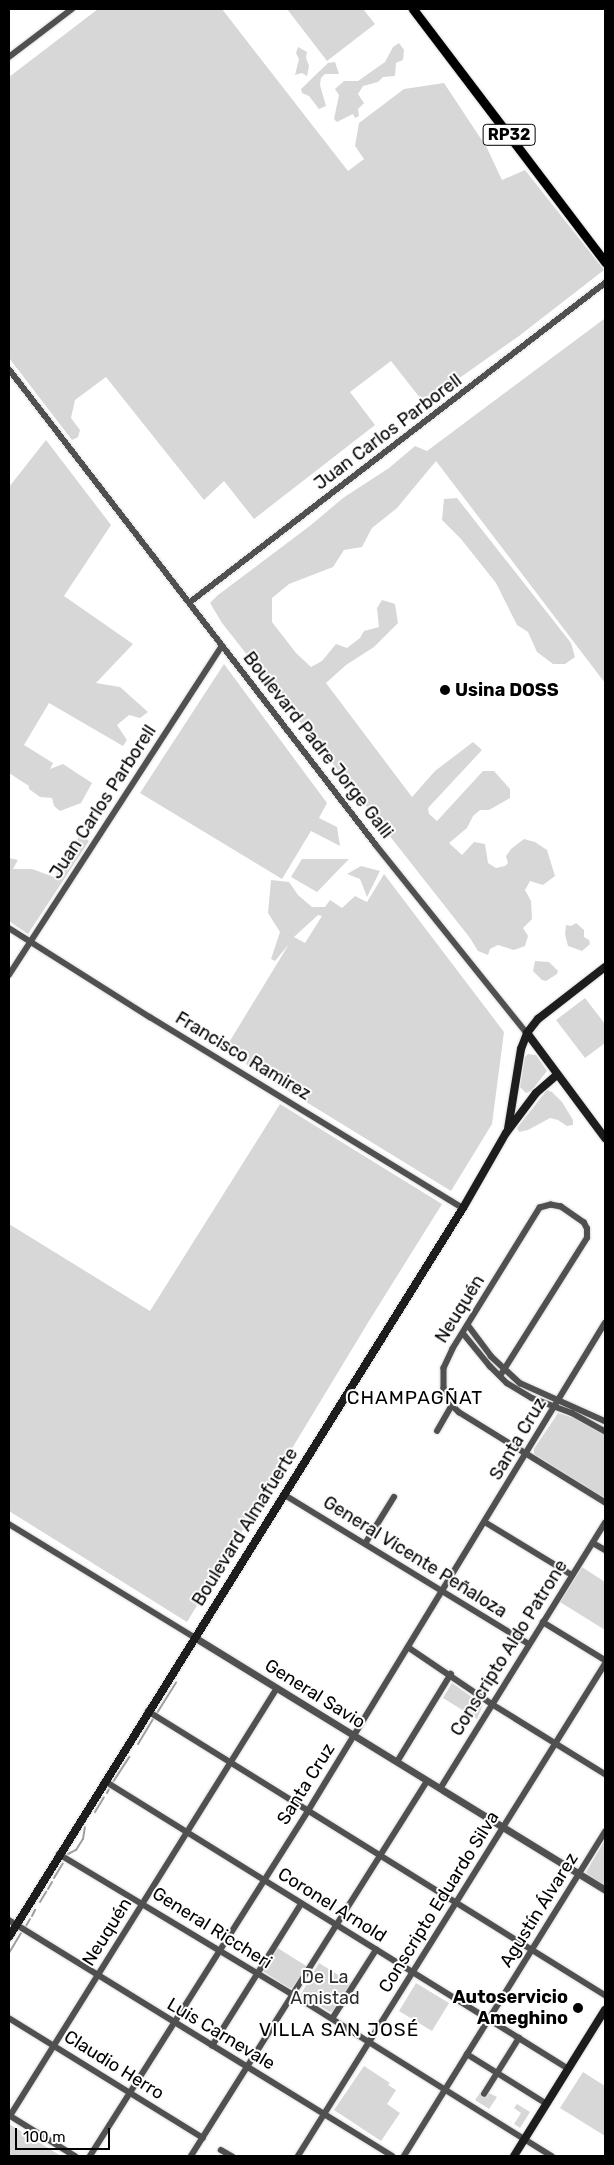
<!DOCTYPE html>
<html>
<head>
<meta charset="utf-8">
<style>
  body { margin:0 }
  #map { position:relative; width:614px; height:2165px; overflow:hidden; background:#fff; font-family:Rubik,sans-serif }
  div>[style] { position:absolute }
  [style*='--x'] { left:calc(var(--x)*1px); top:calc(var(--y)*1px); width:calc(var(--w)*1px); rotate:calc(var(--a)*1deg) }
  .green>* { inset:0; background:#d7d7d7 }
  .stream>* { height:2px; margin:-1px; padding:0 1px; transform-origin:1px; border-radius:1px; background:#9e9e9e }
  .roads { filter:drop-shadow(0 0 1px #dbdbdb) drop-shadow(0 0 1px #dbdbdb) }
  .minor>* { height:5.5px; margin:-2.75px; padding:0 2.75px; transform-origin:2.75px; border-radius:2.75px; background:#505050 }
  .tertiary>* { height:7px; margin:-3.5px; padding:0 3.5px; transform-origin:3.5px; border-radius:3.5px; background:#505050 }
  .secondary>* { height:8px; margin:-4px; padding:0 4px; transform-origin:4px; border-radius:4px; background:#1d1d1d }
  .primary>* { height:9px; margin:-4.5px; padding:0 4.5px; transform-origin:4.5px; border-radius:4.5px; background:#000 }
  .dots>* { width:14px; height:14px; translate:-50% -50%; box-sizing:border-box; border:2px solid #fff; border-radius:50% }
  span { translate:-50% -50%; white-space:nowrap; text-align:center; line-height:1.15; -webkit-text-stroke:4px #fff; paint-order:stroke }
  .shield-label span { padding:1px 4px; background:#fff; border:1px solid; border-radius:4px; -webkit-text-stroke-width:0 }
  .shield-label { font-size:16px; color:#000; font-weight:700 }
  .street-label { font-size:18px; color:#000 }
  .poi-label { font-size:18px; color:#000; font-weight:700 }
  .left { translate:0 -50%; text-align:left }
  .right { translate:-100% -50%; text-align:right }
  .park-label { font-size:18px; color:#2e2e2e }
  .neighbourhood-label { font-size:19px; color:#000; letter-spacing:1px }
  .frame { position:absolute; inset:0; border:10px solid #000; pointer-events:none }
  .scale { position:absolute; left:15px; top:2128px; width:95px; height:22px; box-sizing:border-box; border:2px solid #000; border-top:0; padding-left:6px; font-size:15px; line-height:18px; white-space:nowrap; color:#000; -webkit-text-stroke:4px #fff; paint-order:stroke }
</style>
</head>
<body>
<div id="map">
  <div class="green">
    <div style="clip-path:polygon(98px 9px,222px 9px,348px 171px,364px 159px,355px 146px,359px 123px,404px 89px,444px 83px,487px 148px,502px 180px,525px 170px,604px 270px,519px 336px,424px 403px,391px 361px,350px 392px,375px 425px,254px 519px,224px 481px,204px 500px,106px 377px,75px 400px,71px 418px,80px 430px,78px 437px,72px 440px,9px 358px,9px 77px)"></div>
    <div style="clip-path:polygon(287px 9px,363px 9px,375px 24px,327px 61px)"></div>
    <div style="clip-path:polygon(399px 43px,404px 50px,403px 60px,396px 63px,395px 76px,383px 77px,378px 82px,363px 86px,358px 94px,364px 103px,358px 109px,359px 116px,355px 118px,353px 114px,337px 122px,334px 119px,339px 95px,335px 89px,344px 81px,358px 81px,385px 62px,393px 47px)"></div>
    <div style="clip-path:polygon(298px 47px,307px 52px,306px 58px,309px 66px,307px 76px,302px 73px,295px 75px,299px 59px,296px 53px)"></div>
    <div style="clip-path:polygon(335px 62px,339px 74px,325px 74px,321px 78px,320px 85px,326px 106px,319px 109px,309px 96px,302px 93px,301px 89px,328px 63px)"></div>
    <div style="clip-path:polygon(604px 319px,605px 683px,436px 461px,397px 508px,372px 528px,362px 547px,344px 550px,333px 567px,289px 584px,272px 598px,272px 622px,296px 653px,311px 667px,322px 661px,336px 644px,347px 648px,360px 638px,364px 631px,379px 627px,377px 608px,382px 600px,395px 604px,398px 623px,374px 647px,346px 665px,326px 683px,412px 797px,435px 771px,473px 742px,482px 750px,428px 808px,429px 814px,437px 821px,483px 771px,494px 771px,510px 789px,510px 798px,489px 810px,480px 810px,473px 816px,467px 828px,449px 843px,462px 855px,474px 842px,485px 844px,488px 863px,496px 868px,505px 866px,508px 863px,506px 856px,511px 849px,524px 839px,535px 842px,547px 850px,555px 876px,543px 885px,530px 881px,525px 890px,531px 901px,532px 919px,523px 928px,528px 936px,525px 946px,514px 950px,498px 945px,490px 949px,488px 955px,478px 951px,470px 938px,222px 623px,210px 603px,218px 595px,311px 525px,343px 498px,389px 468px,415px 446px,427px 451px)"></div>
    <div style="clip-path:polygon(46px 440px,111px 525px,64px 596px,133px 644px,96px 683px,120px 687px,148px 712px,140px 718px,129px 715px,117px 725px,127px 740px,123px 746px,49px 703px,24px 745px,53px 763px,50px 769px,63px 764px,92px 783px,81px 803px,60px 811px,54px 806px,52px 798px,40px 797px,29px 789px,29px 786px,9px 773px,9px 487px)"></div>
    <div style="clip-path:polygon(457px 498px,571px 643px,575px 657px,565px 664px,553px 664px,537px 652px,528px 632px,517px 625px,496px 583px,461px 539px,442px 520px,444px 499px)"></div>
    <div style="clip-path:polygon(224px 664px,327px 803px,319px 818px,337px 827px,340px 846px,311px 831px,282px 879px,140px 793px)"></div>
    <div style="clip-path:polygon(80px 835px,89px 841px,28px 934px,9px 921px,9px 858px,18px 860px,13px 869px,32px 869px,54px 877px)"></div>
    <div style="clip-path:polygon(302px 859px,349px 859px,317px 892px,291px 877px)"></div>
    <div style="clip-path:polygon(361px 866px,380px 871px,367px 897px,360px 879px,347px 874px)"></div>
    <div style="clip-path:polygon(evenodd,384px 874px,504px 1032px,492px 1124px,451px 1191px,259px 1073px,246px 1064px,249px 1057px,228px 1044px,289px 944px,275px 961px,271px 959px,280px 932px,268px 913px,271px 880px,289px 882px,298px 895px,312px 907px,325px 907px,330px 900px,342px 908px,355px 896px,367px 902px,384px 874px,318px 915px,322px 916px,305px 943px,294px 937px,318px 915px)"></div>
    <div style="clip-path:polygon(576px 923px,584px 930px,584px 937px,589px 940px,590px 944px,582px 951px,568px 946px,565px 934px,566px 925px,571px 926px)"></div>
    <div style="clip-path:polygon(535px 961px,549px 962px,558px 971px,557px 974px,546px 981px,542px 980px,533px 971px)"></div>
    <div style="clip-path:polygon(585px 998px,605px 1024px,605px 1043px,585px 1058px,556px 1020px)"></div>
    <div style="clip-path:polygon(528px 1054px,536px 1055px,547px 1071px,531px 1091px,526px 1093px,520px 1087px,525px 1057px)"></div>
    <div style="clip-path:polygon(547px 1090px,552px 1092px,562px 1102px,573px 1120px,573px 1125px,567px 1126px,558px 1120px,550px 1118px,528px 1130px,519px 1132px,517px 1128px)"></div>
    <div style="clip-path:polygon(280px 1104px,442px 1204px,369px 1321px,187px 1622px,9px 1511px,9px 1224px,150px 1311px)"></div>
    <div style="clip-path:polygon(558px 1413px,574px 1418px,605px 1434px,605px 1499px,534px 1454px,534px 1449px)"></div>
    <div style="clip-path:polygon(582px 1567px,605px 1582px,605px 1630px,560px 1602px)"></div>
    <div style="clip-path:polygon(452px 1683px,483px 1705px,477px 1719px,443px 1698px)"></div>
    <div style="clip-path:polygon(605px 1840px,605px 1887px,588px 1876px,586px 1872px)"></div>
    <div style="clip-path:polygon(276px 1947px,308px 1967px,294px 1988px,289px 1988px,264px 1972px,263px 1968px)"></div>
    <div style="clip-path:polygon(319px 1963px,351px 1983px,334px 2010px,330px 2012px,301px 1994px)"></div>
    <div style="clip-path:polygon(416px 1983px,449px 2003px,432px 2031px,399px 2011px)"></div>
    <div style="clip-path:polygon(364px 2066px,390px 2083px,388px 2085px,396px 2090px,387px 2104px,400px 2113px,381px 2141px,334px 2110px)"></div>
    <div style="clip-path:polygon(583px 2072px,605px 2086px,605px 2136px,560px 2108px)"></div>
    <div style="clip-path:polygon(480px 2093px,486px 2097px,489px 2093px,497px 2097px,489px 2109px,475px 2100px)"></div>
    <div style="clip-path:polygon(517px 2104px,530px 2112px,520px 2128px,514px 2124px,521px 2113px,514px 2108px)"></div>
    <div style="clip-path:polygon(9px 2124px,61px 2156px,9px 2156px)"></div>
  </div>
  <div class="stream">
    <div style="--x:157;--y:1713;--w:36;--a:-58"></div>
    <div style="--x:138;--y:1744;--w:29;--a:-59"></div>
    <div style="--x:113;--y:1782;--w:30;--a:-57"></div>
    <div style="--x:107;--y:1793;--w:4;--a:-63"></div>
    <div style="--x:95;--y:1812;--w:17;--a:-59"></div>
    <div style="--x:68;--y:1854;--w:9;--a:-27"></div>
    <div style="--x:76;--y:1850;--w:13;--a:-58"></div>
    <div style="--x:83;--y:1839;--w:12;--a:-81"></div>
    <div style="--x:54;--y:1878;--w:17;--a:-59"></div>
    <div style="--x:48;--y:1889;--w:8;--a:-60"></div>
    <div style="--x:40;--y:1902;--w:12;--a:-59"></div>
    <div style="--x:32;--y:1916;--w:7;--a:-63"></div>
    <div style="--x:26;--y:1926;--w:8;--a:-60"></div>
    <div style="--x:9;--y:1953;--w:23;--a:-59"></div>
  </div>
  <div class="roads">
    <div class="minor">
      <div style="--x:9;--y:57;--w:79;--a:-37.3"></div>
      <div style="--x:9;--y:369;--w:602;--a:52.35"></div>
      <div style="--x:377;--y:846;--w:240;--a:51.3"></div>
      <div style="--x:189;--y:603;--w:525;--a:-37.57"></div>
      <div style="--x:9;--y:928;--w:167;--a:32.3"></div>
      <div style="--x:150;--y:1017;--w:367;--a:31.4"></div>
      <div style="--x:9;--y:975;--w:392;--a:-57.1"></div>
      <div style="--x:468;--y:1325;--w:39;--a:53"></div>
      <div style="--x:491;--y:1356;--w:40;--a:43"></div>
      <div style="--x:520;--y:1383;--w:93;--a:24.1"></div>
      <div style="--x:463;--y:1333;--w:43;--a:50.7"></div>
      <div style="--x:490;--y:1366;--w:24;--a:45"></div>
      <div style="--x:507;--y:1383;--w:29;--a:31"></div>
      <div style="--x:532;--y:1398;--w:43;--a:20.6"></div>
      <div style="--x:572;--y:1413;--w:38;--a:29"></div>
      <div style="--x:500;--y:1376;--w:163;--a:-57.8"></div>
      <div style="--x:587;--y:1238;--w:9;--a:-90"></div>
      <div style="--x:587;--y:1229;--w:7;--a:-117"></div>
      <div style="--x:584;--y:1223;--w:28;--a:-145"></div>
      <div style="--x:561;--y:1207;--w:10;--a:-169"></div>
      <div style="--x:551;--y:1205;--w:11;--a:165"></div>
      <div style="--x:540;--y:1208;--w:166;--a:121.7"></div>
      <div style="--x:453;--y:1349;--w:21;--a:115"></div>
      <div style="--x:444;--y:1368;--w:20;--a:90"></div>
      <div style="--x:444;--y:1388;--w:19;--a:65"></div>
      <div style="--x:452;--y:1405;--w:10;--a:45"></div>
      <div style="--x:459;--y:1412;--w:172;--a:31.7"></div>
      <div style="--x:437;--y:1431;--w:30;--a:-60"></div>
      <div style="--x:285;--y:1495;--w:286;--a:31.4"></div>
      <div style="--x:485;--y:1522;--w:102;--a:31.3"></div>
      <div style="--x:9;--y:1524;--w:217;--a:31.4"></div>
      <div style="--x:593;--y:1543;--w:14;--a:30"></div>
      <div style="--x:365;--y:1544;--w:55;--a:-58.3"></div>
      <div style="--x:543;--y:1622;--w:73;--a:31.5"></div>
      <div style="--x:408;--y:1647;--w:102;--a:34.2"></div>
      <div style="--x:492;--y:1704;--w:133;--a:31.8"></div>
      <div style="--x:148;--y:1711;--w:538;--a:31.86"></div>
      <div style="--x:397;--y:1762;--w:103;--a:-58.5"></div>
      <div style="--x:105;--y:1781;--w:546;--a:31.83"></div>
      <div style="--x:440;--y:1789;--w:313;--a:-58.2"></div>
      <div style="--x:59;--y:1854;--w:274;--a:31"></div>
      <div style="--x:294;--y:1995;--w:304;--a:32"></div>
      <div style="--x:9;--y:1920;--w:450;--a:31.6"></div>
      <div style="--x:9;--y:2018;--w:228;--a:31.7"></div>
      <div style="--x:332;--y:2019;--w:82;--a:-57.5"></div>
      <div style="--x:212;--y:2046;--w:168;--a:-57.9"></div>
      <div style="--x:467;--y:2054;--w:94;--a:32"></div>
      <div style="--x:484;--y:2094;--w:66;--a:-58"></div>
      <div style="--x:9;--y:2115;--w:78;--a:31.8"></div>
      <div style="--x:10;--y:2116;--w:504;--a:-58.04"></div>
      <div style="--x:221;--y:2150;--w:13;--a:29"></div>
      <div style="--x:90;--y:2156;--w:408;--a:-57.7"></div>
      <div style="--x:308;--y:1811;--w:571;--a:-58.68"></div>
      <div style="--x:191;--y:2156;--w:443;--a:-57.8"></div>
      <div style="--x:298;--y:2156;--w:580;--a:-58.04"></div>
      <div style="--x:404;--y:2156;--w:381;--a:-58.2"></div>
    </div>
    <div class="tertiary">
      <div style="--x:194;--y:1637;--w:483;--a:31.6"></div>
    </div>
    <div class="secondary">
      <div style="--x:527;--y:1033;--w:131;--a:53.4"></div>
      <div style="--x:508;--y:1129;--w:81;--a:-80.8"></div>
      <div style="--x:521;--y:1049;--w:17;--a:-69"></div>
      <div style="--x:527;--y:1033;--w:18;--a:-52"></div>
      <div style="--x:538;--y:1019;--w:85;--a:-37.8"></div>
      <div style="--x:9;--y:1937;--w:859;--a:-58.09"></div>
      <div style="--x:463;--y:1208;--w:86;--a:-60.2"></div>
      <div style="--x:506;--y:1133;--w:50;--a:-53.1"></div>
      <div style="--x:536;--y:1093;--w:28;--a:-41"></div>
      <div style="--x:514;--y:2156;--w:172;--a:-58.1"></div>
    </div>
    <div class="primary">
      <div style="--x:413;--y:9;--w:318;--a:52.8"></div>
    </div>
  </div>
  <div class="dots">
    <div style="left:445px;top:690px;background:#000"></div>
    <div style="left:578px;top:2008px;background:#000"></div>
  </div>
  <div class="shield-label">
    <span style="left:509px;top:135px">RP32</span>
  </div>
  <div class="street-label">
    <span style="left:388px;top:432px;rotate:-37deg">Juan Carlos Parborell</span>
    <span style="left:318px;top:745px;rotate:52deg">Boulevard Padre Jorge Galli</span>
    <span style="left:103px;top:802px;rotate:-57deg">Juan Carlos Parborell</span>
    <span style="left:243px;top:1056px;rotate:31deg">Francisco Ramirez</span>
    <span style="left:460px;top:1309px;rotate:-58deg">Neuquén</span>
    <span style="left:518px;top:1439px;rotate:-59deg">Santa Cruz</span>
    <span style="left:245px;top:1527px;rotate:-58deg">Boulevard Almafuerte</span>
    <span style="left:415px;top:1557px;rotate:32deg">General Vicente Peñaloza</span>
    <span style="left:509px;top:1648px;rotate:-58deg">Conscripto Aldo Patrone</span>
    <span style="left:315px;top:1694px;rotate:32deg">General Savio</span>
    <span style="left:306px;top:1784px;rotate:-58deg">Santa Cruz</span>
    <span style="left:439px;top:1902px;rotate:-58deg">Conscripto Eduardo Silva</span>
    <span style="left:332px;top:1905px;rotate:32deg">Coronel Arnold</span>
    <span style="left:539px;top:1910px;rotate:-58deg">Agustín Álvarez</span>
    <span style="left:212px;top:1928px;rotate:32deg">General Riccheri</span>
    <span style="left:107px;top:1932px;rotate:-58deg">Neuquén</span>
    <span style="left:221px;top:2034px;rotate:31deg">Luis Carnevale</span>
    <span style="left:114px;top:2065px;rotate:32deg">Claudio Herro</span>
  </div>
  <div class="poi-label">
    <span class="left" style="left:455px;top:690px">Usina DOSS</span>
    <span class="right" style="left:568px;top:2008px">Autoservicio<br>Ameghino</span>
  </div>
  <div class="park-label">
    <span style="left:325px;top:1988px">De La<br>Amistad</span>
  </div>
  <div class="neighbourhood-label">
    <span style="left:415px;top:1398px">CHAMPAGÑAT</span>
    <span style="left:339px;top:2030px">VILLA SAN JOSÉ</span>
  </div>
  <div class="frame"></div>
  <div class="scale">100 m</div>
</div>
</body>
</html>
